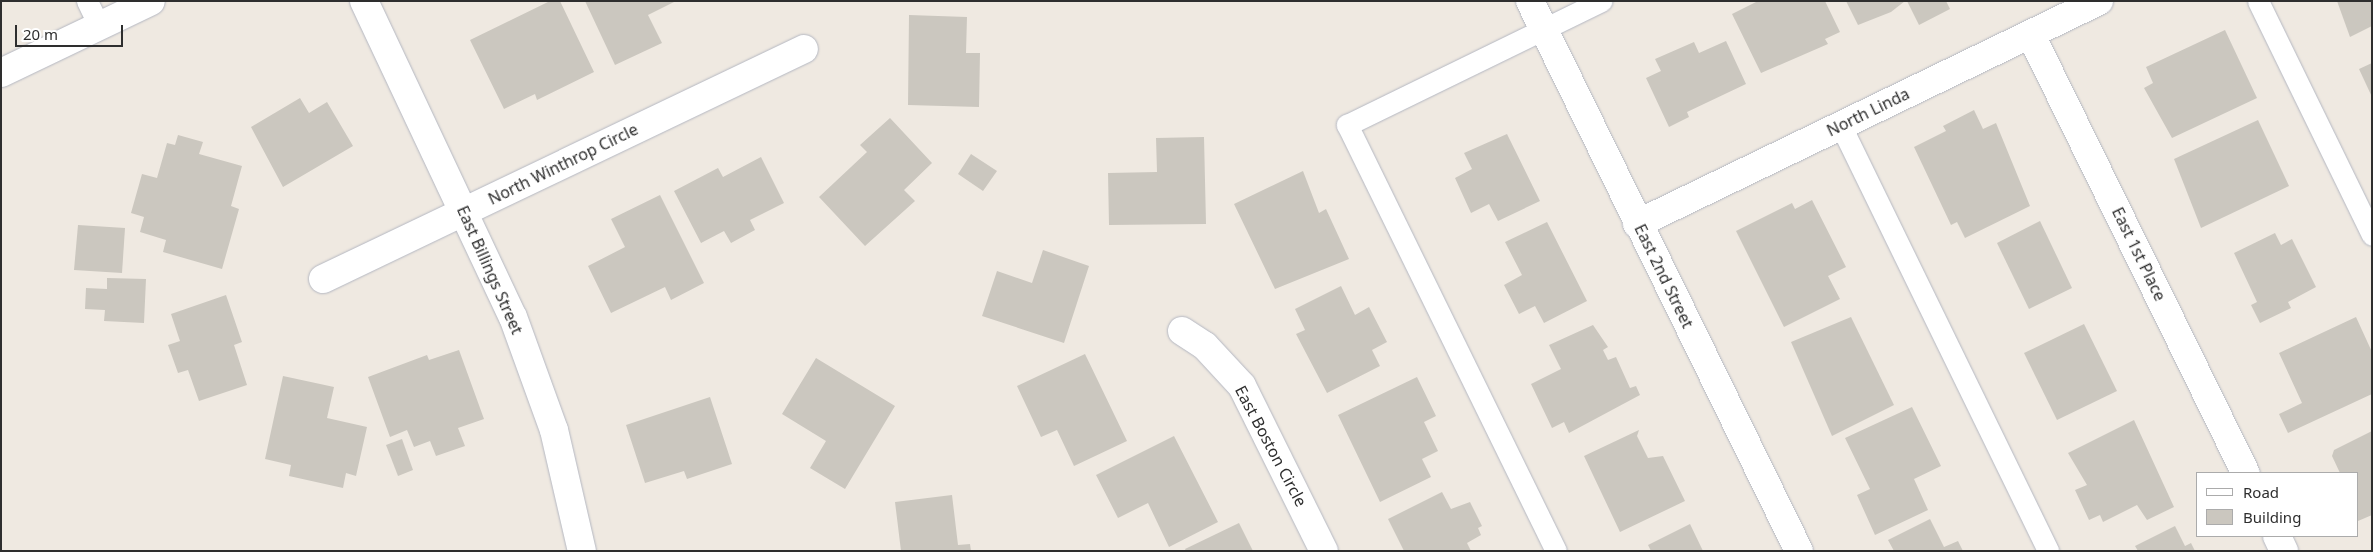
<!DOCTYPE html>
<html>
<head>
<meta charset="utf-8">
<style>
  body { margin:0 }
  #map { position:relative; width:2373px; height:552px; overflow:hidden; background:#efe9e1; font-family:"Noto Sans",sans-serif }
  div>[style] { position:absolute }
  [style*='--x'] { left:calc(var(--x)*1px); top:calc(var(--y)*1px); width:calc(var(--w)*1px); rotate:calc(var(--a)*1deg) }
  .building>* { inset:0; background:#cbc7bf }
  .roads { filter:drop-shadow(0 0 1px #b4b7c1) drop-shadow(0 0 1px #b4b7c1) }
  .lane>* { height:21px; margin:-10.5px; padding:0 10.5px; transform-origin:10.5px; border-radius:10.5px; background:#fff }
  .street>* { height:28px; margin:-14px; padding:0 14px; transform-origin:14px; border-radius:14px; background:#fff }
  .secondary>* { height:28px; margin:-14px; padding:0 14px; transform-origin:14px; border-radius:14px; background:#fff }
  span { translate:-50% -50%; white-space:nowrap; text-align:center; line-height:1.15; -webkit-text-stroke:5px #fff; paint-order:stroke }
  .street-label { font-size:16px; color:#2e2e2e }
  .frame { position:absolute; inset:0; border:2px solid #2e2e2e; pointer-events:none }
  .legend { position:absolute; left:2196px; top:472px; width:162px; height:65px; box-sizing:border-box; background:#fff; border:1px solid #ababab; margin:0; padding:6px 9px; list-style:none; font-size:15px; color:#2e2e2e }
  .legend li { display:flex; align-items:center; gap:10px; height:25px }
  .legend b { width:25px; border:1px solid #ababab }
  .scale { position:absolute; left:15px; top:25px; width:108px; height:22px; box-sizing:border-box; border:2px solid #2e2e2e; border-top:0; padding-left:6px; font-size:15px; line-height:18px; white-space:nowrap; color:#2e2e2e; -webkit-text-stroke:4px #fff; paint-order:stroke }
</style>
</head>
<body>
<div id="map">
  <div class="building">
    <div style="clip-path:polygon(550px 1px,560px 1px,594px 72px,537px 100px,535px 94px,504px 109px,470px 40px)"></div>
    <div style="clip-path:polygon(585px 1px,676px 1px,648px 15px,662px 43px,615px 65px)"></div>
    <div style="clip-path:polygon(1758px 1px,1825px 1px,1840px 32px,1825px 39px,1828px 44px,1761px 73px,1732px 14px)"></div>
    <div style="clip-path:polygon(1846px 1px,1905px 1px,1891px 12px,1858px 25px)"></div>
    <div style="clip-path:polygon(1907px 1px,1946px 1px,1950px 9px,1919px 25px)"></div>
    <div style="clip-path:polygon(2337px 1px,2372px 1px,2372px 26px,2350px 37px)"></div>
    <div style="clip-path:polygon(909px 15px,967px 17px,966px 53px,980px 53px,979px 107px,908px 105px)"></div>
    <div style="clip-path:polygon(2225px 30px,2257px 98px,2172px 138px,2144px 88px,2153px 83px,2146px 67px)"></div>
    <div style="clip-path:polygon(1726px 41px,1746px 84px,1687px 112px,1689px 117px,1669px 127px,1646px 78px,1661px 71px,1655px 59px,1694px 42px,1699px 53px)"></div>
    <div style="clip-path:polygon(2372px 63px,2372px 97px,2359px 69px)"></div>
    <div style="clip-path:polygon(300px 98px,309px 113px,327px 102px,353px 146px,283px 187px,251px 127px)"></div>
    <div style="clip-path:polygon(1974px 110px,1983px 129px,1996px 123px,2030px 206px,1965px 238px,1957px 222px,1951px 225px,1914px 147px,1946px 131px,1943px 126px)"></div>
    <div style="clip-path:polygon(890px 118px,932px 163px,904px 190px,915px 201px,865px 246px,819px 197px,867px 152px,860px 145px)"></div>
    <div style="clip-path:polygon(2258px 120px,2289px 186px,2201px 228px,2174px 159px)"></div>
    <div style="clip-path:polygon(1507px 134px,1540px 201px,1498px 221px,1489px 204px,1471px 213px,1455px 178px,1472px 169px,1464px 153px)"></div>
    <div style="clip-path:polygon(178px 135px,203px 142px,199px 154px,242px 166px,231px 206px,239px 209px,222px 269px,163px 252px,166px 240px,140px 232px,144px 217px,131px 213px,142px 174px,157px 178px,167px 143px,175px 145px)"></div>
    <div style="clip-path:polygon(1204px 137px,1206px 224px,1109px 225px,1108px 173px,1157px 172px,1156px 138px)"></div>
    <div style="clip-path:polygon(971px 154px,997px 171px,983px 191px,958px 174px)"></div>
    <div style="clip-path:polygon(761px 157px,784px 203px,750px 220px,755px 230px,731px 243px,724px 231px,701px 243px,674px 191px,718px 168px,723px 177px)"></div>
    <div style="clip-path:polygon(1303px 171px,1319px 213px,1326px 209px,1349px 259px,1275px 289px,1234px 204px)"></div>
    <div style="clip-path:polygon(660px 195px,704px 283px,671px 300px,665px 287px,611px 313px,588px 266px,625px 247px,611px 219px)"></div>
    <div style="clip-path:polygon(1812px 200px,1846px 267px,1828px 276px,1840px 299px,1784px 327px,1736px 231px,1792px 203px,1795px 209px)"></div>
    <div style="clip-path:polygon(2040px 221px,2072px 288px,2029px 309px,1997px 243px)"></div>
    <div style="clip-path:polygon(1547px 222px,1587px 301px,1544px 323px,1535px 306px,1519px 314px,1504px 285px,1522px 275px,1505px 242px)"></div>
    <div style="clip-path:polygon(78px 225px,125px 228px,122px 273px,74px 270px)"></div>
    <div style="clip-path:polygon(2275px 233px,2281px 245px,2292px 239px,2316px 287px,2288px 302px,2291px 308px,2260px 323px,2251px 305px,2257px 302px,2234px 253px)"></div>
    <div style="clip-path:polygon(1043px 250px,1089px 266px,1064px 343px,982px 316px,997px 271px,1032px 283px)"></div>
    <div style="clip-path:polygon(107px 278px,146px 279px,144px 323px,104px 321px,105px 310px,85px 309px,86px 288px,107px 289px)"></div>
    <div style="clip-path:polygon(1341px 286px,1355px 315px,1369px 307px,1387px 342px,1372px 350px,1380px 366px,1327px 393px,1296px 334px,1305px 330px,1295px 309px)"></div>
    <div style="clip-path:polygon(226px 295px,242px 342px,234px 345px,247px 385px,199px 401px,188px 370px,178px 373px,168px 345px,180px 341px,171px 314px)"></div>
    <div style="clip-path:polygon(1851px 317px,1894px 405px,1832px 436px,1791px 342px)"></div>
    <div style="clip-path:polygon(2356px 317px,2372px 352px,2372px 394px,2288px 433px,2279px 414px,2302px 403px,2279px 353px)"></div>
    <div style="clip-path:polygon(2084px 324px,2117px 391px,2057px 420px,2024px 353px)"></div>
    <div style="clip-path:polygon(1593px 325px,1608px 347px,1603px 350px,1608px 360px,1616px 357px,1630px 388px,1636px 386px,1640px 395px,1569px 433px,1564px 422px,1552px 428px,1531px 384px,1561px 369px,1549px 345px)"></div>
    <div style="clip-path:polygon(459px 350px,484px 419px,458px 428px,465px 446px,436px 456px,430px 441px,414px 447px,407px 430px,390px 437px,368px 377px,427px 355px,429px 360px)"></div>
    <div style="clip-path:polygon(1085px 354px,1127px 441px,1074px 466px,1057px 430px,1041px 437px,1017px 386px)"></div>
    <div style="clip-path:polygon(816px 358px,895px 406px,845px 489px,810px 468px,826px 441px,782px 414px)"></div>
    <div style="clip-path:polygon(283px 376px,334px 387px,327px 418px,367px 427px,356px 476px,346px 473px,343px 488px,289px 476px,291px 465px,265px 459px)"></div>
    <div style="clip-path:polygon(1417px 377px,1436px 416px,1424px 422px,1438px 451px,1422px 459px,1431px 477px,1380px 502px,1338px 415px)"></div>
    <div style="clip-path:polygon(710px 397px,732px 464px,687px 479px,684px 471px,645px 483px,626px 425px)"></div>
    <div style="clip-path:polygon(1912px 407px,1941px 466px,1914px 479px,1928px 510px,1875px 535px,1857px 495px,1870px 489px,1845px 438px)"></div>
    <div style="clip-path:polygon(2134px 420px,2174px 507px,2147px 520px,2137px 505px,2103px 522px,2100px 515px,2089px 520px,2075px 490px,2087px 485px,2068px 453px)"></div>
    <div style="clip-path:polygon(1639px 430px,1637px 436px,1648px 458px,1663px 456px,1685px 501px,1620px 532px,1584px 456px)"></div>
    <div style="clip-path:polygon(2372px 431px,2372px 515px,2358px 521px,2357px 473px,2340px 473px,2332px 456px,2334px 450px)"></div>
    <div style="clip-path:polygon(1174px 436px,1218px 522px,1169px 547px,1148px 503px,1118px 518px,1096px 475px)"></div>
    <div style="clip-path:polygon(402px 439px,413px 470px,398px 476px,386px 445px)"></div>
    <div style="clip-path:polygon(1442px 492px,1451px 509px,1470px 502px,1482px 526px,1478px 528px,1481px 535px,1467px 543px,1471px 551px,1404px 551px,1388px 519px)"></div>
    <div style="clip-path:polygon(952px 495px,958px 545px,970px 544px,971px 551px,901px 551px,895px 502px)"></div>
    <div style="clip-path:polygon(1930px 519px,1944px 547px,1958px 541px,1963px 551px,1894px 551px,1888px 540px)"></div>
    <div style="clip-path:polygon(1239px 523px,1253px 551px,1186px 551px,1185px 549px)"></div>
    <div style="clip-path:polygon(1690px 524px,1703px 551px,1651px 551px,1648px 545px)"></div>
    <div style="clip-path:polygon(2175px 526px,2185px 546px,2191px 543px,2195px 551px,2138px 551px,2135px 546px)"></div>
  </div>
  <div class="roads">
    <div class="lane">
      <div style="--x:87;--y:1;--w:28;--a:64"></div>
      <div style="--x:2258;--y:1;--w:260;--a:64"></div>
      <div style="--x:1841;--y:126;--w:473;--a:64"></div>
      <div style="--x:1556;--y:551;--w:475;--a:-116.1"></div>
      <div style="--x:1347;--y:125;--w:283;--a:-26"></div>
    </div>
    <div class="street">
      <div style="--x:364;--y:1;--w:349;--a:64.8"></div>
      <div style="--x:513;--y:317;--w:120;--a:70.1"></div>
      <div style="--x:554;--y:430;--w:124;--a:77"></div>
      <div style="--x:1530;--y:1;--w:612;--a:63.94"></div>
      <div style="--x:2031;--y:35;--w:488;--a:63.9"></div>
      <div style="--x:1637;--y:224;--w:513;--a:-25.77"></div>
      <div style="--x:323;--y:279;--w:533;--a:-25.56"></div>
      <div style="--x:1182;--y:331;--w:27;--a:33"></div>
      <div style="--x:1205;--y:346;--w:54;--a:47.2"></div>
      <div style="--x:1242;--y:386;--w:184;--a:63.6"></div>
      <div style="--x:2277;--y:536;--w:17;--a:65"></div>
    </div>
    <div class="secondary">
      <div style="--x:1;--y:73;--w:166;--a:-25.6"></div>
    </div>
  </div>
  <div class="street-label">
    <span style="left:1868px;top:112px;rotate:-26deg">North Linda</span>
    <span style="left:563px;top:164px;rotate:-26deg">North Winthrop Circle</span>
    <span style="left:2139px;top:254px;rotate:64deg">East 1st Place</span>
    <span style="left:490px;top:270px;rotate:66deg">East Billings Street</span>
    <span style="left:1664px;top:276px;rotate:64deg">East 2nd Street</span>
    <span style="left:1271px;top:446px;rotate:62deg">East Boston Circle</span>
  </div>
  <div class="frame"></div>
  <ul class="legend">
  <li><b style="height:6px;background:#fff"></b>Road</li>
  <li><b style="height:14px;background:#cbc7bf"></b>Building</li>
  </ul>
  <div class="scale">20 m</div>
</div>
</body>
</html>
